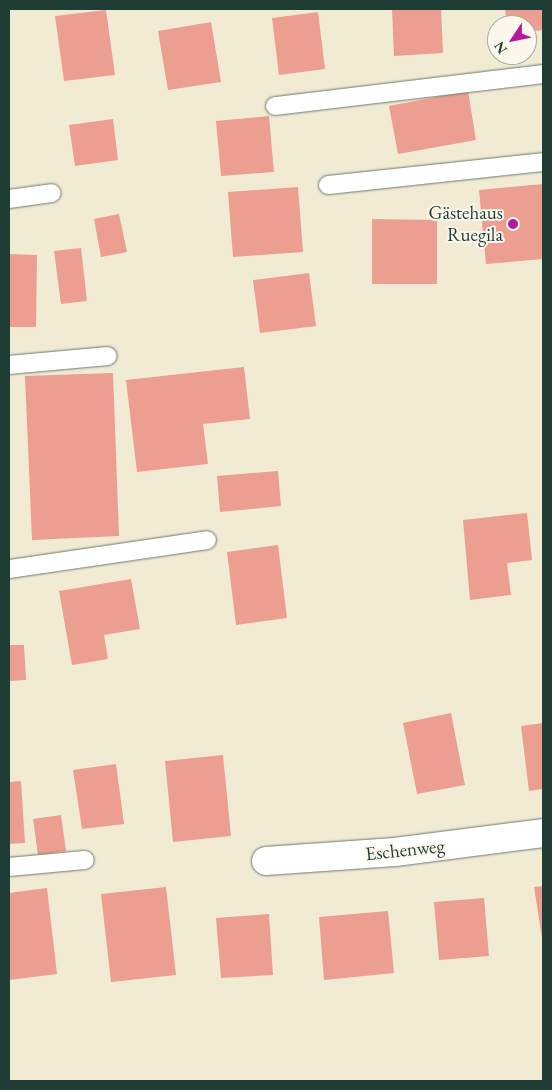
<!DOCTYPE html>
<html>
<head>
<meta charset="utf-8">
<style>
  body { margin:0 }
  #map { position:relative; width:552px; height:1090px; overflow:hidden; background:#f2ebd4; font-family:"EB Garamond",serif }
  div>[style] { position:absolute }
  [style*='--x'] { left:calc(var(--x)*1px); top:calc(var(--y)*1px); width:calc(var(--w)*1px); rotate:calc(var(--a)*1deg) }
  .building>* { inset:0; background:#ec9e90 }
  .roads { filter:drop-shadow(0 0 1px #697a6c) drop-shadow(0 0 1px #697a6c) }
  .lane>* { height:18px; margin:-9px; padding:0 9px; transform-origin:9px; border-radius:9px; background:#fff }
  .street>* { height:28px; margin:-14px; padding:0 14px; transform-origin:14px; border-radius:14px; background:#fff }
  .dots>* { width:14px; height:14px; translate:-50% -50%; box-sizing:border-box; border:2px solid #fbf7ec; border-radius:50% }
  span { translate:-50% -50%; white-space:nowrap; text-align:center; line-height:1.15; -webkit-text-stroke:4px #fbf7ec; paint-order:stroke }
  .poi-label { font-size:19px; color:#1f3d34 }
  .right { translate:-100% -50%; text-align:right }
  .street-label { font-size:19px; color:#1f3d34 }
  .frame { position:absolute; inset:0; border:10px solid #1f3d34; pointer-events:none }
  .north { position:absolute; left:487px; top:15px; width:50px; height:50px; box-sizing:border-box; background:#fbf7ec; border:1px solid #a3ada2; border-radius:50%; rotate:236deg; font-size:14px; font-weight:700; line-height:20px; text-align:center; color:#1f3d34 }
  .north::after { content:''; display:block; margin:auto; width:18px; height:22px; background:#b5179e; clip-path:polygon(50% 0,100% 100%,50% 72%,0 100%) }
</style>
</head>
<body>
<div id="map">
  <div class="building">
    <div style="clip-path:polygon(392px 9px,441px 9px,443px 53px,394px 56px)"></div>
    <div style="clip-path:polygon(505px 9px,543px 9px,543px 30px,527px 32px,527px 25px,507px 25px)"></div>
    <div style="clip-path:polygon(106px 10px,115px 75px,64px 81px,55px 16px)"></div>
    <div style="clip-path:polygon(318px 12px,325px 69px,279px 75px,272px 18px)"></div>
    <div style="clip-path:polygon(211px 22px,221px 82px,168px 90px,158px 31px)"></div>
    <div style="clip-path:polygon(468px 91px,476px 140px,398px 154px,389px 106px)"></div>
    <div style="clip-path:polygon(269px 116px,274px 172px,221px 176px,216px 121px)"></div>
    <div style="clip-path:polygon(113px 119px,118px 160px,75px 166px,69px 125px)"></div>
    <div style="clip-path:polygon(543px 184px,543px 259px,486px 264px,479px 190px)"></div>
    <div style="clip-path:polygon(298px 187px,303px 252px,233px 257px,228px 192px)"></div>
    <div style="clip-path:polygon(119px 214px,127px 252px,101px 257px,94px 219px)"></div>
    <div style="clip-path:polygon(372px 219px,437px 220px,437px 284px,372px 284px)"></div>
    <div style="clip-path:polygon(81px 248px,87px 301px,61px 304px,54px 251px)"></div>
    <div style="clip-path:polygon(9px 254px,37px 255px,36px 327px,9px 327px)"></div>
    <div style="clip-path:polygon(309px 273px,316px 326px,260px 333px,253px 280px)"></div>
    <div style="clip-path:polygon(244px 367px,250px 419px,203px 424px,208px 464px,137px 472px,126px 380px)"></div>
    <div style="clip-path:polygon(113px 373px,119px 536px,32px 540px,25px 376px)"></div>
    <div style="clip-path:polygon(278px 471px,281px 506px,220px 512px,217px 476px)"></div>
    <div style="clip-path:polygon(527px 513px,532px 560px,507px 563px,511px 595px,470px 600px,463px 520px)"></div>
    <div style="clip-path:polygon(278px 545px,287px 618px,236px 625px,227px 552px)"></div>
    <div style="clip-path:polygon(131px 579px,140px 629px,104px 635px,108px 659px,72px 665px,59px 591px)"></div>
    <div style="clip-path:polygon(9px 645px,24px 645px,26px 680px,9px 681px)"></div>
    <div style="clip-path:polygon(451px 713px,465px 785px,417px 794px,403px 723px)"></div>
    <div style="clip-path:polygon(543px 723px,543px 789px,529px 791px,521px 726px)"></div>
    <div style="clip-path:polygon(223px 755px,231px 836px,173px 842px,165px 761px)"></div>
    <div style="clip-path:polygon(116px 764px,124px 824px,82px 829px,73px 770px)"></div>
    <div style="clip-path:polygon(21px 781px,25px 843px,9px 844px,9px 782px)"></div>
    <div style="clip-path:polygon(61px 815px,66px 851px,38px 855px,33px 819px)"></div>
    <div style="clip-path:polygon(543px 886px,543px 938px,542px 938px,534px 887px)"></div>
    <div style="clip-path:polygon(166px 887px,176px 975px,111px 982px,101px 894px)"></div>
    <div style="clip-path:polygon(47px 888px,57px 974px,9px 980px,9px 893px)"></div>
    <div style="clip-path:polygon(484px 898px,489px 956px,439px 960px,434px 902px)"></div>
    <div style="clip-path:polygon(388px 911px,394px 973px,324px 980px,319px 917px)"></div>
    <div style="clip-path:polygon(269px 914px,273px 975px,221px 978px,216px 918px)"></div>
  </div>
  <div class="roads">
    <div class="lane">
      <div style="--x:275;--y:106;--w:270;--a:-6.8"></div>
      <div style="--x:328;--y:185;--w:216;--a:-6.1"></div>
      <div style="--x:9;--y:199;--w:43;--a:-7.9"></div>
      <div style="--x:9;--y:365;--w:99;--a:-5.2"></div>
      <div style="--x:9;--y:569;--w:200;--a:-8.3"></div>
      <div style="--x:9;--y:867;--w:76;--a:-5.3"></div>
    </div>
    <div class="street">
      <div style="--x:266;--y:861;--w:129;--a:-4"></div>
      <div style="--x:395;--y:852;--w:149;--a:-7.3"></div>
    </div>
  </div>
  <div class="dots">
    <div style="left:513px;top:224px;background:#b5179e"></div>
  </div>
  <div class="poi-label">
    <span class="right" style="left:503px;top:224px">Gästehaus<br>Ruegila</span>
  </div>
  <div class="street-label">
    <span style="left:405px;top:850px;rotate:-6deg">Eschenweg</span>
  </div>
  <div class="frame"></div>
  <div class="north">N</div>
</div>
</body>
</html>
